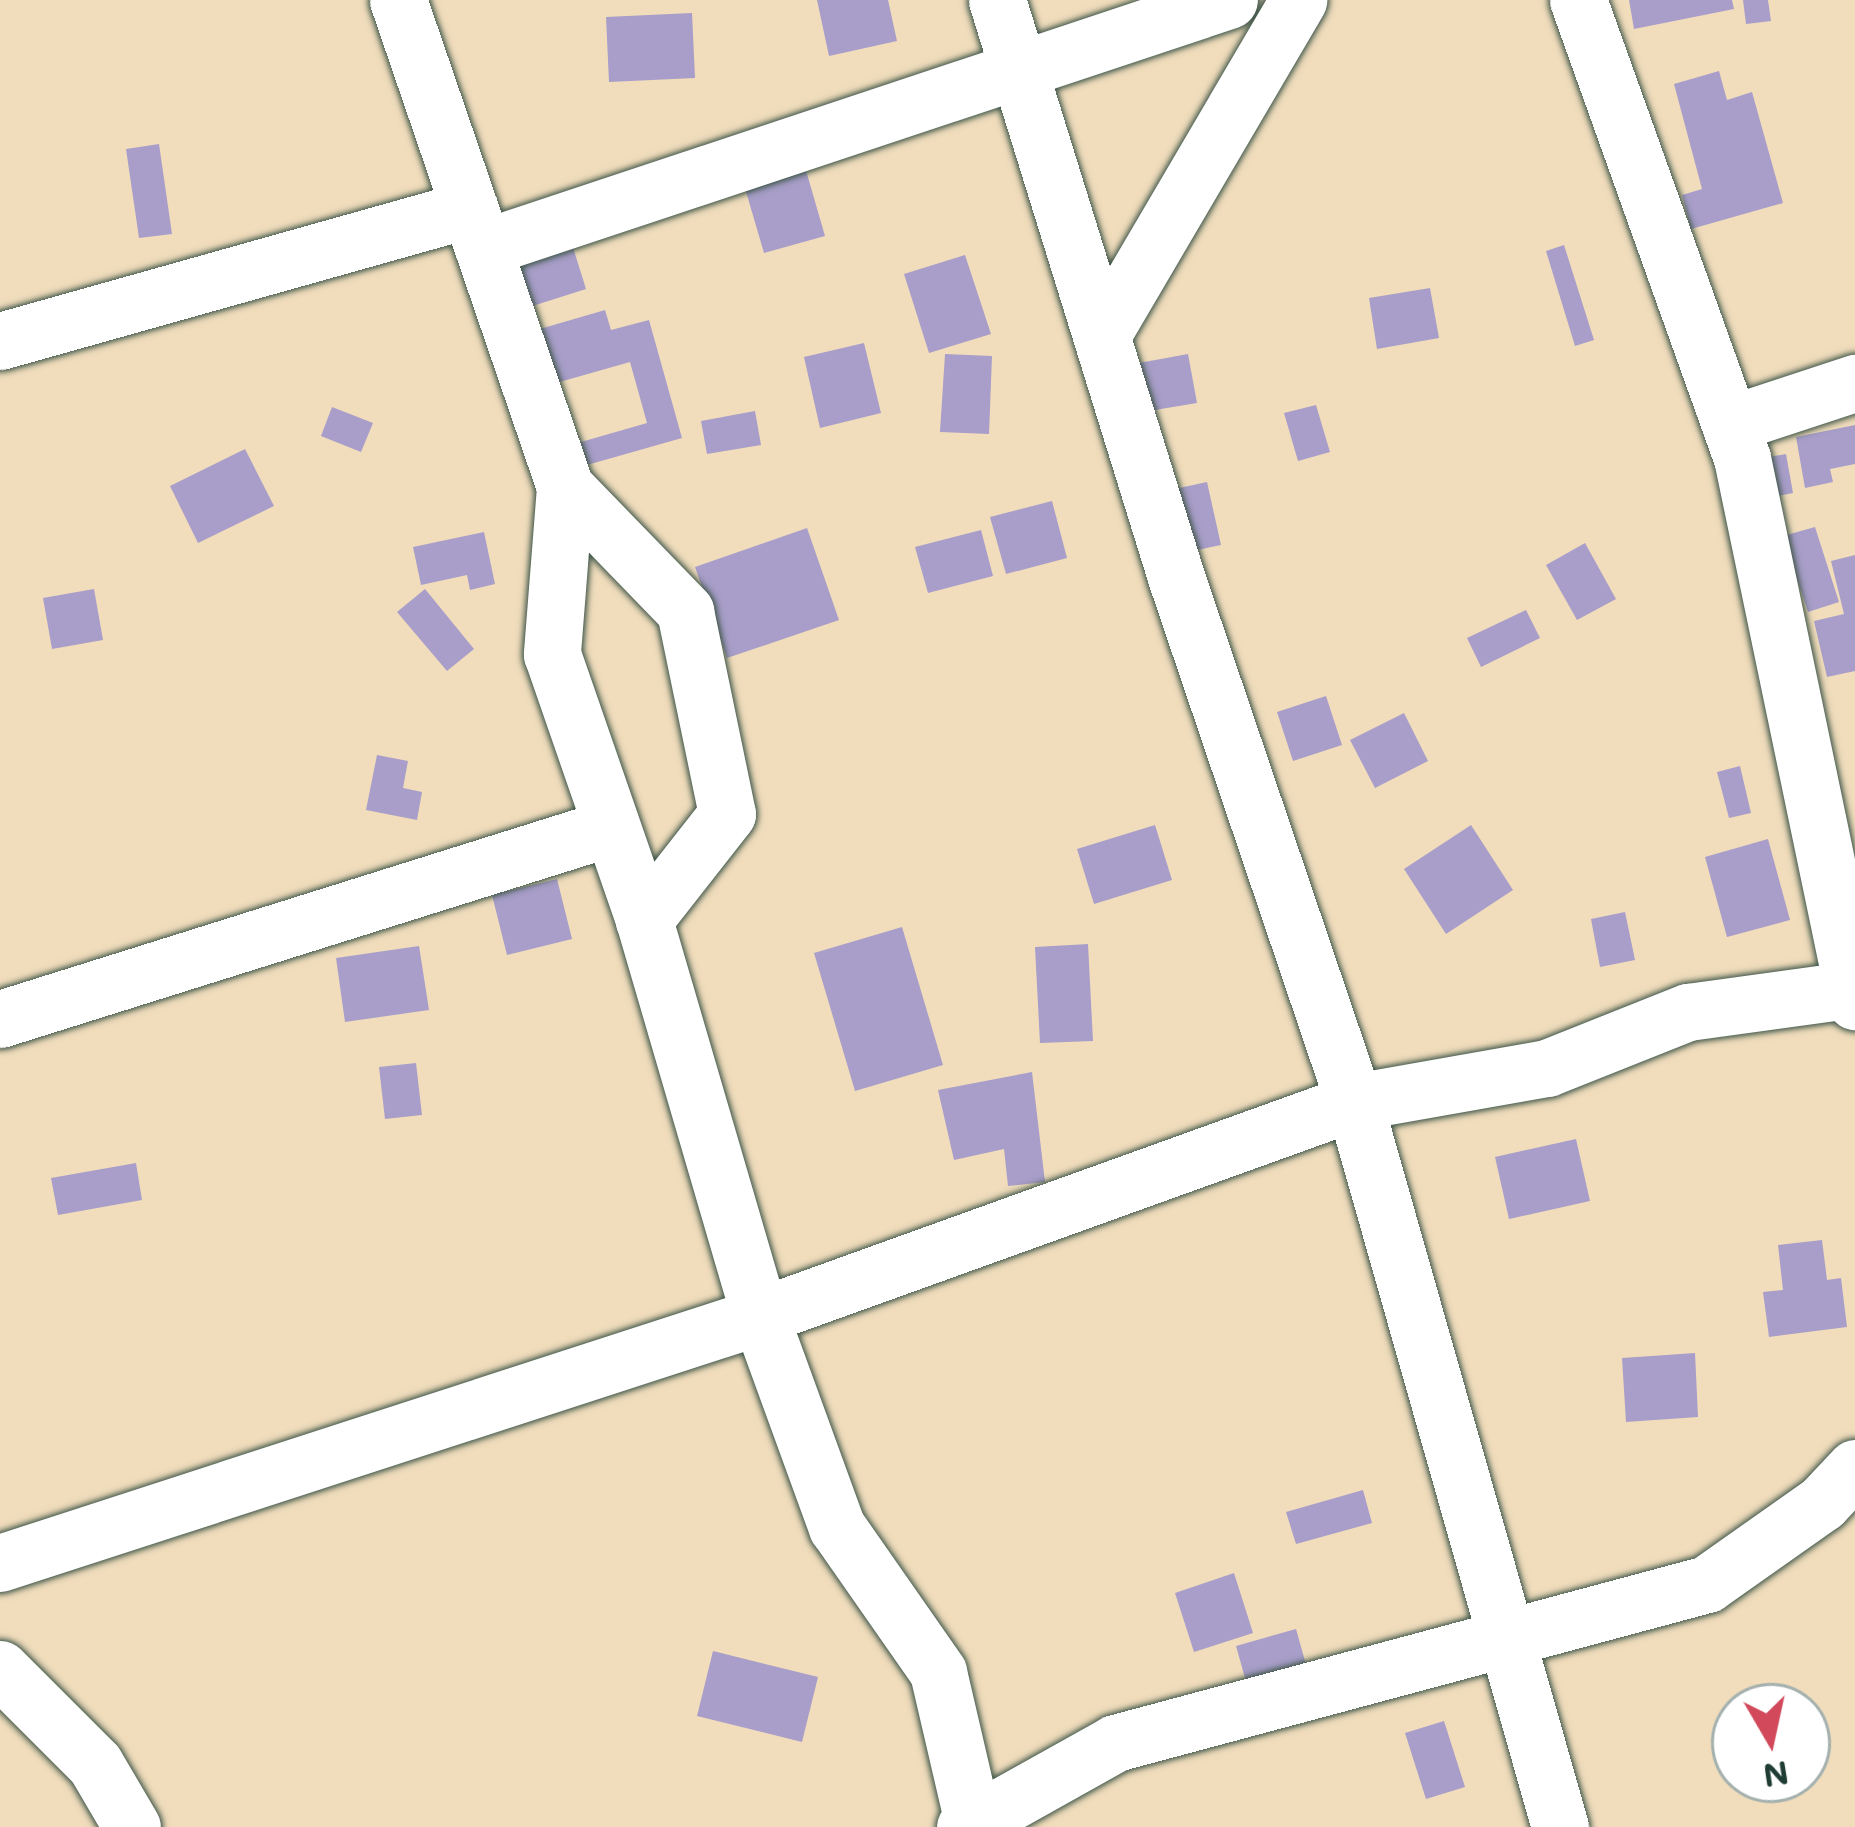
<!DOCTYPE html>
<html>
<head>
<meta charset="utf-8">
<style>
  body { margin:0 }
  #map { position:relative; width:1855px; height:1827px; overflow:hidden; background:#f1ddbc; font-family:Mali,sans-serif }
  div>[style] { position:absolute }
  [style*='--x'] { left:calc(var(--x)*1px); top:calc(var(--y)*1px); width:calc(var(--w)*1px); rotate:calc(var(--a)*1deg) }
  .building>* { inset:0; background:#a89ec9 }
  .roads { filter:drop-shadow(0 0 3px #3e5548) drop-shadow(0 0 3px #3e5548) }
  .minor>* { height:57px; margin:-28.5px; padding:0 28.5px; transform-origin:28.5px; border-radius:28.5px; background:#fff }
  span { translate:-50% -50%; white-space:nowrap; text-align:center; line-height:1.15; -webkit-text-stroke:9px #fff; paint-order:stroke }
  .north { position:absolute; left:1711px; top:1683px; width:120px; height:120px; box-sizing:border-box; background:#fff; border:3px solid #a5b1ae; border-radius:50%; rotate:171deg; font-size:33px; font-weight:700; line-height:48px; text-align:center; color:#1f3d34 }
  .north::after { content:''; display:block; margin:auto; width:42px; height:54px; background:#d1495b; clip-path:polygon(50% 0,100% 100%,50% 72%,0 100%) }
</style>
</head>
<body>
<div id="map">
  <div class="building">
    <div style="clip-path:polygon(817px 0,888px 0,897px 41px,829px 56px)"></div>
    <div style="clip-path:polygon(1629px 0,1732px 0,1734px 9px,1634px 29px)"></div>
    <div style="clip-path:polygon(1743px 0,1768px 0,1771px 21px,1746px 24px)"></div>
    <div style="clip-path:polygon(692px 13px,695px 78px,609px 82px,606px 17px)"></div>
    <div style="clip-path:polygon(1719px 71px,1727px 100px,1752px 92px,1783px 203px,1691px 229px,1682px 195px,1702px 189px,1674px 84px)"></div>
    <div style="clip-path:polygon(159px 144px,172px 234px,139px 238px,126px 149px)"></div>
    <div style="clip-path:polygon(803px 160px,825px 236px,764px 253px,742px 178px)"></div>
    <div style="clip-path:polygon(571px 241px,586px 289px,520px 310px,505px 262px)"></div>
    <div style="clip-path:polygon(1564px 245px,1594px 340px,1575px 346px,1546px 251px)"></div>
    <div style="clip-path:polygon(965px 255px,991px 334px,929px 353px,904px 274px)"></div>
    <div style="clip-path:polygon(1430px 288px,1439px 338px,1377px 349px,1369px 298px)"></div>
    <div style="clip-path:polygon(605px 310px,611px 330px,649px 320px,682px 438px,580px 467px,574px 444px,647px 423px,630px 362px,549px 385px,533px 331px)"></div>
    <div style="clip-path:polygon(864px 343px,881px 413px,820px 428px,804px 357px)"></div>
    <div style="clip-path:polygon(945px 354px,992px 356px,989px 434px,940px 432px)"></div>
    <div style="clip-path:polygon(1188px 354px,1197px 403px,1137px 413px,1128px 365px)"></div>
    <div style="clip-path:polygon(1316px 405px,1330px 452px,1298px 461px,1284px 413px)"></div>
    <div style="clip-path:polygon(332px 407px,373px 423px,361px 452px,321px 436px)"></div>
    <div style="clip-path:polygon(755px 411px,761px 445px,707px 454px,701px 421px)"></div>
    <div style="clip-path:polygon(1855px 425px,1855px 464px,1830px 469px,1833px 482px,1805px 488px,1796px 437px)"></div>
    <div style="clip-path:polygon(245px 449px,274px 506px,198px 543px,170px 486px)"></div>
    <div style="clip-path:polygon(1786px 454px,1793px 493px,1764px 499px,1757px 459px)"></div>
    <div style="clip-path:polygon(1207px 482px,1221px 545px,1183px 553px,1170px 490px)"></div>
    <div style="clip-path:polygon(1052px 501px,1067px 558px,1006px 574px,990px 517px)"></div>
    <div style="clip-path:polygon(1815px 527px,1839px 602px,1808px 612px,1783px 536px)"></div>
    <div style="clip-path:polygon(807px 528px,839px 620px,727px 658px,695px 567px)"></div>
    <div style="clip-path:polygon(981px 530px,993px 576px,928px 593px,915px 547px)"></div>
    <div style="clip-path:polygon(484px 532px,495px 584px,470px 590px,467px 575px,421px 585px,413px 547px)"></div>
    <div style="clip-path:polygon(1585px 543px,1616px 599px,1577px 620px,1546px 565px)"></div>
    <div style="clip-path:polygon(1855px 555px,1855px 671px,1827px 677px,1814px 621px,1844px 614px,1831px 561px)"></div>
    <div style="clip-path:polygon(94px 589px,103px 640px,52px 649px,43px 598px)"></div>
    <div style="clip-path:polygon(425px 589px,474px 649px,447px 671px,397px 612px)"></div>
    <div style="clip-path:polygon(1526px 610px,1540px 638px,1481px 667px,1467px 638px)"></div>
    <div style="clip-path:polygon(1326px 696px,1342px 745px,1293px 761px,1277px 712px)"></div>
    <div style="clip-path:polygon(1404px 713px,1428px 761px,1375px 788px,1350px 740px)"></div>
    <div style="clip-path:polygon(377px 755px,408px 761px,403px 788px,422px 792px,417px 820px,366px 810px)"></div>
    <div style="clip-path:polygon(1740px 766px,1751px 813px,1729px 818px,1717px 772px)"></div>
    <div style="clip-path:polygon(1155px 825px,1172px 880px,1094px 904px,1077px 849px)"></div>
    <div style="clip-path:polygon(1471px 825px,1513px 890px,1446px 934px,1404px 869px)"></div>
    <div style="clip-path:polygon(1768px 839px,1790px 920px,1727px 937px,1705px 857px)"></div>
    <div style="clip-path:polygon(557px 879px,572px 939px,507px 955px,492px 895px)"></div>
    <div style="clip-path:polygon(1625px 912px,1635px 960px,1600px 967px,1591px 919px)"></div>
    <div style="clip-path:polygon(902px 927px,943px 1065px,855px 1091px,814px 953px)"></div>
    <div style="clip-path:polygon(1088px 944px,1093px 1041px,1040px 1043px,1035px 947px)"></div>
    <div style="clip-path:polygon(419px 946px,429px 1010px,345px 1022px,336px 958px)"></div>
    <div style="clip-path:polygon(416px 1063px,422px 1115px,385px 1119px,379px 1067px)"></div>
    <div style="clip-path:polygon(1032px 1072px,1045px 1182px,1008px 1186px,1004px 1149px,954px 1160px,938px 1090px)"></div>
    <div style="clip-path:polygon(1576px 1139px,1590px 1201px,1509px 1219px,1495px 1157px)"></div>
    <div style="clip-path:polygon(136px 1163px,142px 1200px,58px 1215px,51px 1178px)"></div>
    <div style="clip-path:polygon(1822px 1240px,1827px 1280px,1841px 1278px,1847px 1327px,1769px 1337px,1763px 1292px,1783px 1290px,1778px 1245px)"></div>
    <div style="clip-path:polygon(1695px 1353px,1698px 1417px,1626px 1422px,1622px 1358px)"></div>
    <div style="clip-path:polygon(1363px 1490px,1372px 1523px,1296px 1544px,1286px 1512px)"></div>
    <div style="clip-path:polygon(1234px 1573px,1253px 1633px,1194px 1652px,1175px 1593px)"></div>
    <div style="clip-path:polygon(1296px 1629px,1307px 1668px,1247px 1685px,1236px 1646px)"></div>
    <div style="clip-path:polygon(713px 1651px,818px 1677px,802px 1742px,697px 1716px)"></div>
    <div style="clip-path:polygon(1444px 1721px,1465px 1787px,1426px 1799px,1405px 1733px)"></div>
  </div>
  <div class="roads">
    <div class="minor">
      <div style="--x:398;--y:0;--w:515;--a:71.07"></div>
      <div style="--x:565;--y:487;--w:168;--a:94.5"></div>
      <div style="--x:552;--y:654;--w:281;--a:70.9"></div>
      <div style="--x:644;--y:920;--w:413;--a:73.7"></div>
      <div style="--x:760;--y:1316;--w:225;--a:70"></div>
      <div style="--x:837;--y:1527;--w:177;--a:55.1"></div>
      <div style="--x:938;--y:1672;--w:159;--a:76.9"></div>
      <div style="--x:997;--y:0;--w:604;--a:72.76"></div>
      <div style="--x:1176;--y:577;--w:554;--a:71.27"></div>
      <div style="--x:1354;--y:1102;--w:754;--a:74.14"></div>
      <div style="--x:1578;--y:0;--w:486;--a:70.3"></div>
      <div style="--x:1742;--y:458;--w:555;--a:78.24"></div>
      <div style="--x:483;--y:248;--w:786;--a:-18.39"></div>
      <div style="--x:1103;--y:333;--w:386;--a:-59.6"></div>
      <div style="--x:0;--y:341;--w:488;--a:-15.7"></div>
      <div style="--x:1730;--y:424;--w:132;--a:-18.2"></div>
      <div style="--x:565;--y:487;--w:173;--a:45.9"></div>
      <div style="--x:685;--y:611;--w:207;--a:78.3"></div>
      <div style="--x:727;--y:814;--w:135;--a:128.1"></div>
      <div style="--x:0;--y:1019;--w:641;--a:-17.42"></div>
      <div style="--x:0;--y:1563;--w:799;--a:-18"></div>
      <div style="--x:760;--y:1316;--w:631;--a:-19.81"></div>
      <div style="--x:1354;--y:1102;--w:196;--a:-10"></div>
      <div style="--x:1547;--y:1068;--w:152;--a:-21.7"></div>
      <div style="--x:1688;--y:1012;--w:169;--a:-7.8"></div>
      <div style="--x:0;--y:1669;--w:134;--a:45"></div>
      <div style="--x:95;--y:1764;--w:73;--a:59.6"></div>
      <div style="--x:965;--y:1827;--w:172;--a:-29.2"></div>
      <div style="--x:1115;--y:1743;--w:613;--a:-15.03"></div>
      <div style="--x:1707;--y:1584;--w:141;--a:-35.2"></div>
      <div style="--x:1822;--y:1503;--w:48;--a:-46.7"></div>
    </div>
  </div>
  <div class="north">N</div>
</div>
</body>
</html>
